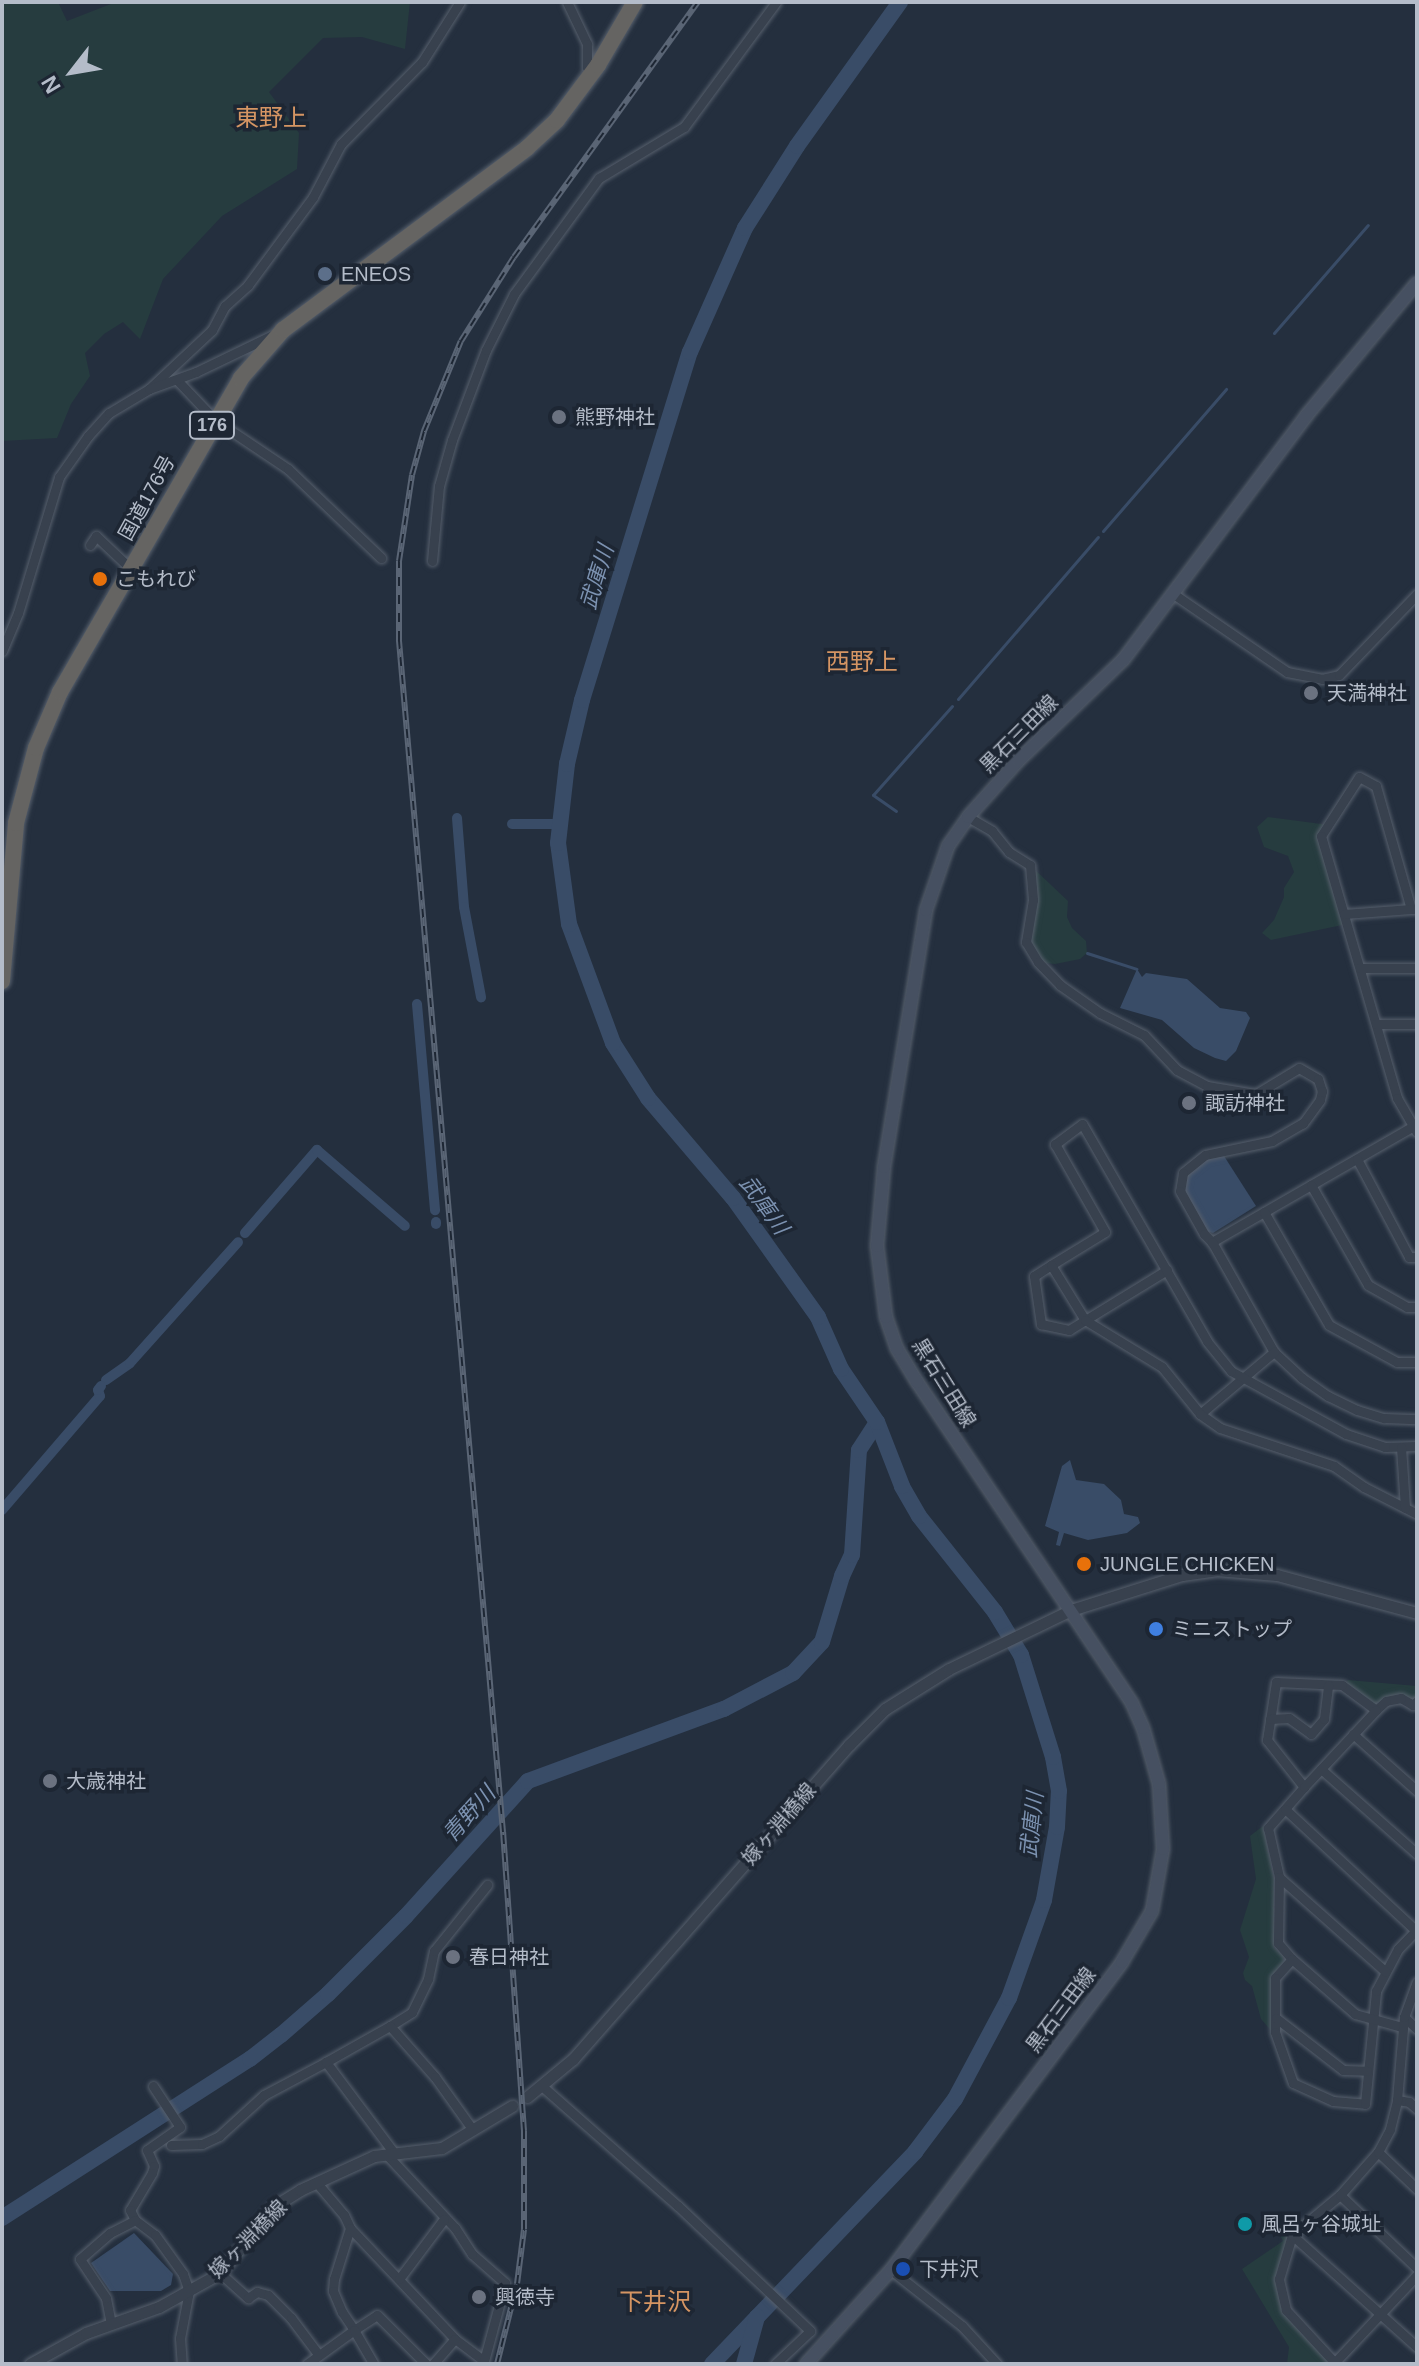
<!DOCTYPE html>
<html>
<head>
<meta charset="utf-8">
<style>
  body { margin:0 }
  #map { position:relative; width:1419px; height:2366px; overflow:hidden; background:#242f3e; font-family:Arial,"Noto Sans JP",sans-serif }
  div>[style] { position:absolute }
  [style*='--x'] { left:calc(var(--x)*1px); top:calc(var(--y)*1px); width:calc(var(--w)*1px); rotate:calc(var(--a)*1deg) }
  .green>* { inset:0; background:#263c3f }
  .water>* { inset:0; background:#394c67 }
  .stream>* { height:3px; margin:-1.5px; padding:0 1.5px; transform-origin:1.5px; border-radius:1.5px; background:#394c67 }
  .canal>* { height:10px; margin:-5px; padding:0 5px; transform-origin:5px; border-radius:5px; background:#394c67 }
  .river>* { height:16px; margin:-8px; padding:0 8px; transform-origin:8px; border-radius:8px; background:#394c67 }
  .roads { filter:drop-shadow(0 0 2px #565f6c) drop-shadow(0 0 2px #565f6c) }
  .minor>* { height:9px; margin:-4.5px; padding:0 4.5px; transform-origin:4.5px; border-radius:4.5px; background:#38414e }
  .tertiary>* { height:11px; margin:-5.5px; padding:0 5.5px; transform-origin:5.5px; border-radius:5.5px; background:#38414e }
  .secondary>* { height:12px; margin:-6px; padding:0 6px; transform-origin:6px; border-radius:6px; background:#465061 }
  .trunk>* { height:16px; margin:-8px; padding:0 8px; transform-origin:8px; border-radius:8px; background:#656462 }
  .rail>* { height:6px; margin-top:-3px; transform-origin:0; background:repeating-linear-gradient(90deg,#1d2633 0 9px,#5a6575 0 18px); box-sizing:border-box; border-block:2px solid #5a6575 }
  .dots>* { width:22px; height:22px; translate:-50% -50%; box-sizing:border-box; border:4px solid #1d2633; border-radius:50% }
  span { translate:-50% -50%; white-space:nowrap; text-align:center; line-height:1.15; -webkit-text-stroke:7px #1d2633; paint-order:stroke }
  .shield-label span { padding:2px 6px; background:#1d2633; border:2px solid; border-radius:6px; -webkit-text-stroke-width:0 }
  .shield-label { font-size:18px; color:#b4bcc9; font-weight:700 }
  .poi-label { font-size:20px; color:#b4bcc9 }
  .left { translate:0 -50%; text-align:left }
  .street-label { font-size:20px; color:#b4bcc9 }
  .water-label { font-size:22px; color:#7c92b1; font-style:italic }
  .quarter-label { font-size:24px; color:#d59563 }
  .frame { position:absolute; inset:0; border:4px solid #b4bcc9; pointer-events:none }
  .north { position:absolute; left:32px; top:32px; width:80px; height:80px; -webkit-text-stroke:6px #1d2633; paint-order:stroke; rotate:239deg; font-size:22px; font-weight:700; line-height:32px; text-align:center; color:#b4bcc9 }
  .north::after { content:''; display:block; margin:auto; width:28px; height:36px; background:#b4bcc9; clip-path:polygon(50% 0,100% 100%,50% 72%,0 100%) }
</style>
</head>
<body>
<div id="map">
  <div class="green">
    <div style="clip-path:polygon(2px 2px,58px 2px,67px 21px,116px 2px,410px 2px,405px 49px,362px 37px,323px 38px,269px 92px,299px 133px,297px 169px,222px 216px,163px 279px,140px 339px,123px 322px,104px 334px,85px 353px,90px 376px,71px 404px,57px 438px,2px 441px)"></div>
    <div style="clip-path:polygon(1268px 817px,1329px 825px,1321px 836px,1347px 924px,1271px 940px,1262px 933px,1274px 920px,1284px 897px,1284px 888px,1294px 872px,1288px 856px,1264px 847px,1257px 827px)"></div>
    <div style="clip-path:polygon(1030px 865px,1068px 901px,1067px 917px,1072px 928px,1086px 941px,1087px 953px,1080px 959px,1055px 964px,1038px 962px,1027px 934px,1033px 900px)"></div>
    <div style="clip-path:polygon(1348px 1680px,1417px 1686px,1417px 1698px,1413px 1702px,1403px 1696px,1375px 1707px,1344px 1684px)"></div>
    <div style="clip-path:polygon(1263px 1826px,1274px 1879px,1274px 1948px,1283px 1955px,1284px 1963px,1271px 1977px,1274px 2034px,1261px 2019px,1252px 1986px,1245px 1980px,1243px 1973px,1249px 1957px,1240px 1930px,1256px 1879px,1250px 1836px)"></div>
    <div style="clip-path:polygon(1293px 2220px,1308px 2221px,1292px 2234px,1282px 2265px,1286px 2310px,1336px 2364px,1287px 2364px,1289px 2347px,1242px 2269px,1283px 2241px,1278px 2232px)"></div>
  </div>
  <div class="water">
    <div style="clip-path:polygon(1137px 969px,1142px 977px,1146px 973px,1187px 979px,1220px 1008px,1246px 1012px,1250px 1018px,1236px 1051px,1226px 1061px,1215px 1058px,1194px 1048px,1162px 1020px,1120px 1008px)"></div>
    <div style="clip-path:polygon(1224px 1156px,1256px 1206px,1213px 1233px,1206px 1231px,1184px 1193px,1184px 1180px,1189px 1170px,1204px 1159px)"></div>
    <div style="clip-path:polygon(1070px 1460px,1076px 1480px,1104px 1484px,1121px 1500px,1124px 1514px,1138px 1517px,1140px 1523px,1127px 1533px,1088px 1540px,1064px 1533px,1060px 1546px,1056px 1545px,1059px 1532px,1045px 1526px,1062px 1466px)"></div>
    <div style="clip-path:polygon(134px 2233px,173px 2274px,171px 2285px,161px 2291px,110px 2291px,91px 2263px)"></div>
  </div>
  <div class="stream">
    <div style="--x:1274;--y:333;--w:143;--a:-49"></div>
    <div style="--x:1103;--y:531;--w:188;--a:-49.1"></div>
    <div style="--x:958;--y:699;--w:214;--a:-49.2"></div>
    <div style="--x:896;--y:811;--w:28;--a:-145"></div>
    <div style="--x:873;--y:795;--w:119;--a:-48.4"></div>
    <div style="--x:1087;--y:953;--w:52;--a:17.7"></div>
  </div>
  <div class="canal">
    <div style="--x:457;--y:818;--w:89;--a:85.5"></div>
    <div style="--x:464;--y:907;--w:92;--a:79.3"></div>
    <div style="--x:512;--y:824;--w:48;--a:0"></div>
    <div style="--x:417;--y:1004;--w:207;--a:85"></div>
    <div style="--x:436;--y:1222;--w:2;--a:90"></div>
    <div style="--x:245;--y:1233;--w:110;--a:-49.1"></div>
    <div style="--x:317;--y:1150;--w:116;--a:40.8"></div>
    <div style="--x:106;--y:1380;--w:29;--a:-35"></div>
    <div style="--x:130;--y:1363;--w:162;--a:-48.2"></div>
    <div style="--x:2;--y:1510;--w:150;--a:-49.3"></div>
    <div style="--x:100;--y:1396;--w:6;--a:-108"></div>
    <div style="--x:98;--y:1390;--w:5;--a:-53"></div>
  </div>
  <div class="river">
    <div style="--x:2;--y:2218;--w:295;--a:-32.7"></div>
    <div style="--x:250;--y:2059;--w:39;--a:-38"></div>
    <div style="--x:281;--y:2035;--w:62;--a:-41.1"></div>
    <div style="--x:328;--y:1994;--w:110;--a:-45"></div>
    <div style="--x:406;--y:1916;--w:182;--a:-47.9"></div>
    <div style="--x:528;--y:1781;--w:209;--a:-20.2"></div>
    <div style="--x:724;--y:1709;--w:78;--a:-27.6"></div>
    <div style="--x:793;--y:1673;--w:42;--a:-46.9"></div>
    <div style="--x:822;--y:1642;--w:69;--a:-73.1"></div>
    <div style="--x:842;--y:1576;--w:23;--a:-65"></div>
    <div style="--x:852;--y:1555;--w:105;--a:-86.2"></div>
    <div style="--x:859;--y:1450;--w:33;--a:-57"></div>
    <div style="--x:712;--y:2364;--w:294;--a:-46.2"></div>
    <div style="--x:915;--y:2152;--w:66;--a:-53"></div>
    <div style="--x:955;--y:2099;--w:115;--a:-61.9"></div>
    <div style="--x:1009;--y:1998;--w:104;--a:-70.3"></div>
    <div style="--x:1044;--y:1900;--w:74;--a:-79.9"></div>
    <div style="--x:1057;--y:1827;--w:36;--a:-87"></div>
    <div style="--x:1059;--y:1791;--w:35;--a:-100"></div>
    <div style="--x:1053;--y:1757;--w:107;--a:-107.4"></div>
    <div style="--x:1021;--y:1655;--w:50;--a:-121.2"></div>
    <div style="--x:995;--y:1612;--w:122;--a:-128.4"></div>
    <div style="--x:919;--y:1516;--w:34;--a:-120"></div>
    <div style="--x:902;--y:1486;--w:69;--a:-111.3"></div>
    <div style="--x:877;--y:1422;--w:64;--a:-124.2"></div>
    <div style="--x:841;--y:1369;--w:57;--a:-113.9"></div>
    <div style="--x:818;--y:1317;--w:146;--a:-125.5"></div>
    <div style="--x:733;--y:1198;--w:131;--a:-130.4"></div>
    <div style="--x:648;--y:1098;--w:65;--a:-122.5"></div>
    <div style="--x:613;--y:1043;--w:127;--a:-110.3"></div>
    <div style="--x:569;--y:924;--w:82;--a:-97.7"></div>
    <div style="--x:558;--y:843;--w:80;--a:-83.5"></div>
    <div style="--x:567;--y:764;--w:66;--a:-76.8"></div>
    <div style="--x:582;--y:700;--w:364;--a:-72.8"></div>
    <div style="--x:690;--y:352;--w:136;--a:-66.1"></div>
    <div style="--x:745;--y:228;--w:97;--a:-57.6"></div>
    <div style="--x:797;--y:146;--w:177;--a:-54.4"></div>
    <div style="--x:744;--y:2364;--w:49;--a:-74.5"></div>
  </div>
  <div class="roads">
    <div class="minor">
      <div style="--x:567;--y:2;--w:47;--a:64.5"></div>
      <div style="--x:587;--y:44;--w:23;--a:90"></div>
      <div style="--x:587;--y:67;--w:8;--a:50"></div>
      <div style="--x:177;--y:380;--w:55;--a:46.5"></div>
      <div style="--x:215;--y:420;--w:88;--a:33.9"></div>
      <div style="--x:288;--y:469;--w:129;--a:43.7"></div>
      <div style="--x:149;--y:389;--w:86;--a:-43.1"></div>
      <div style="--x:212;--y:330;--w:27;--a:-62"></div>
      <div style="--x:225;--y:306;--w:31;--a:-42"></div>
      <div style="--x:248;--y:285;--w:109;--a:-53.5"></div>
      <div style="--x:313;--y:197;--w:60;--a:-62.2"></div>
      <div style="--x:341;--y:144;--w:115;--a:-45.4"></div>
      <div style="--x:422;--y:62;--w:71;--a:-57.7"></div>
      <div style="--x:90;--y:545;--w:11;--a:-56"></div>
      <div style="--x:96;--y:536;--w:48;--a:43.3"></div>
      <div style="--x:432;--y:561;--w:75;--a:-84.7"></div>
      <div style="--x:439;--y:486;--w:48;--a:-74.2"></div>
      <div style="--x:452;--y:440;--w:96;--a:-69.3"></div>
      <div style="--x:486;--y:350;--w:63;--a:-63.4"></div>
      <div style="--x:514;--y:294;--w:144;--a:-53.8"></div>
      <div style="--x:599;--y:178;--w:99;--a:-31"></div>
      <div style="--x:684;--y:127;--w:155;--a:-53.6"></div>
      <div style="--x:1175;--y:595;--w:136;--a:34.5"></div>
      <div style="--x:1287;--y:672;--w:36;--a:11"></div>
      <div style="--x:1322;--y:679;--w:17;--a:-13"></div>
      <div style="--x:1339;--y:675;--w:112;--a:-46.1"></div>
      <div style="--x:2;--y:651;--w:41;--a:-67.2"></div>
      <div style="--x:18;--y:613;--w:142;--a:-73.2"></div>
      <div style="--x:59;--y:477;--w:50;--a:-54.7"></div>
      <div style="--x:88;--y:436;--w:31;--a:-48"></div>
      <div style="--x:109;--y:413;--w:47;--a:-31"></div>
      <div style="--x:149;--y:389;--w:50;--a:-19.9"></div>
      <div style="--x:196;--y:372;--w:85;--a:-25.7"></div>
      <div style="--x:968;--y:817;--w:28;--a:30"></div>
      <div style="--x:992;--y:831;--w:27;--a:51"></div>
      <div style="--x:1009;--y:852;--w:25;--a:32"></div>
      <div style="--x:1030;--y:865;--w:35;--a:85"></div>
      <div style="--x:1033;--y:900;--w:43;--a:99.5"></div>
      <div style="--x:1026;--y:942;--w:23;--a:59"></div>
      <div style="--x:1038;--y:962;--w:32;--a:46"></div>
      <div style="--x:1060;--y:985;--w:49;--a:35"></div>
      <div style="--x:1100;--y:1013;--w:49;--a:26.6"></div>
      <div style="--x:1144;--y:1035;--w:48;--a:46.7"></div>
      <div style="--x:1177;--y:1070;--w:34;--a:28"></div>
      <div style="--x:1207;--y:1086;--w:50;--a:9.3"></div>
      <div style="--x:1256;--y:1094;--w:50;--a:-31.2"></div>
      <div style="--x:1299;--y:1068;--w:22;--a:30"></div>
      <div style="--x:1318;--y:1079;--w:13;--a:72"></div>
      <div style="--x:1322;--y:1091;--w:9;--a:103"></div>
      <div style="--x:1320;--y:1100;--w:29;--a:126"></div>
      <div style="--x:1303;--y:1123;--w:36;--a:150"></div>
      <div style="--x:1272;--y:1141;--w:68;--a:168.2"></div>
      <div style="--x:1205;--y:1155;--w:28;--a:141"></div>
      <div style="--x:1183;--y:1173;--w:18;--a:99"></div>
      <div style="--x:1180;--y:1191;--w:49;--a:60.8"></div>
      <div style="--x:1204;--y:1234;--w:11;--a:45"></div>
      <div style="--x:1417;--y:909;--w:6;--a:180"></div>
      <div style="--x:1411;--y:909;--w:128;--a:-105.9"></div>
      <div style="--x:1376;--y:786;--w:19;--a:-152"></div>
      <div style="--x:1359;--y:777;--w:70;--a:122.8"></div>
      <div style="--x:1321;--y:836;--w:273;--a:73.8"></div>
      <div style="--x:1397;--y:1098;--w:39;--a:60"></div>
      <div style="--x:1344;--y:914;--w:67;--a:-4.3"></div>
      <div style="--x:1360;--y:968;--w:57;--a:0"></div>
      <div style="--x:1376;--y:1024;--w:41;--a:0"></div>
      <div style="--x:1417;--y:1124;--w:237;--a:150.1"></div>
      <div style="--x:1212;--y:1242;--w:126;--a:60.6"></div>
      <div style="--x:1274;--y:1352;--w:38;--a:43"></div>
      <div style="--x:1302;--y:1378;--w:32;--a:35"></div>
      <div style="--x:1328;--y:1396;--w:32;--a:26"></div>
      <div style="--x:1357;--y:1410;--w:28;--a:17"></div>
      <div style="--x:1384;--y:1418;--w:33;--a:2"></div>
      <div style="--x:1357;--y:1159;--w:111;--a:62"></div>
      <div style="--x:1409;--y:1257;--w:8;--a:0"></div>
      <div style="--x:1311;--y:1185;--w:115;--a:60.3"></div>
      <div style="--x:1368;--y:1285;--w:45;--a:29.4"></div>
      <div style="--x:1407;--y:1307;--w:10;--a:0"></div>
      <div style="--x:1264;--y:1212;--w:130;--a:60.1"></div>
      <div style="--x:1329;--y:1325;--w:77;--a:28.6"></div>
      <div style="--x:1397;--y:1362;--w:20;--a:0"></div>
      <div style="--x:1051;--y:1265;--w:20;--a:147"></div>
      <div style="--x:1034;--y:1276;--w:49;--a:81.7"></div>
      <div style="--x:1041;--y:1324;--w:29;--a:12"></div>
      <div style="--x:1069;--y:1330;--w:115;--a:-31.5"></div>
      <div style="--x:1200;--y:1414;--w:97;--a:-40"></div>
      <div style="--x:1417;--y:1446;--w:32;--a:178"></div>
      <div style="--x:1385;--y:1447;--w:41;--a:-161.6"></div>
      <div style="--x:1346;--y:1434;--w:131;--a:-151.3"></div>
      <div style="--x:1231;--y:1371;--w:38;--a:-129"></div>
      <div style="--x:1207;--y:1341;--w:250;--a:-119.9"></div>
      <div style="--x:1082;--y:1124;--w:34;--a:143"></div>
      <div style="--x:1055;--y:1144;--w:101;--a:60.4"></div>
      <div style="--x:1105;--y:1232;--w:63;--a:148.6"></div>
      <div style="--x:1051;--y:1265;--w:65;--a:58.3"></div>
      <div style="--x:1085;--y:1320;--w:90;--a:31.4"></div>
      <div style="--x:1162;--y:1367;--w:60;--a:51"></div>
      <div style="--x:1200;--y:1414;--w:24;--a:35"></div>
      <div style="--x:1220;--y:1428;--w:120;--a:18.4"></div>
      <div style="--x:1334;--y:1466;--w:37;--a:35"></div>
      <div style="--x:1364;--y:1487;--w:59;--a:27"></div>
      <div style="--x:1401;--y:1447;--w:61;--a:86.2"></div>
      <div style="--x:1417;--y:1701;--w:6;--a:135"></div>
      <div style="--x:1413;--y:1705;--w:14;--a:-150"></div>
      <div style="--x:1401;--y:1698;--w:15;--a:169"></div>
      <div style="--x:1386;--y:1701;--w:13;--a:138"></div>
      <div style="--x:1376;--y:1710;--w:42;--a:-143.7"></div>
      <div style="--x:1342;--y:1685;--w:66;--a:-177.4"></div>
      <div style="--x:1276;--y:1682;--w:59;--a:98.8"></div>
      <div style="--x:1267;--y:1740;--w:60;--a:51.8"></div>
      <div style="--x:1304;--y:1787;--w:55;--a:131.3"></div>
      <div style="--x:1268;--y:1828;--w:50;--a:77.3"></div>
      <div style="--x:1279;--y:1877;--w:66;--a:90.9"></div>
      <div style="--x:1278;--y:1943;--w:21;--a:49"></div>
      <div style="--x:1292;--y:1959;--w:25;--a:132"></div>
      <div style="--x:1275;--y:1978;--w:54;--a:90"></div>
      <div style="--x:1275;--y:2032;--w:54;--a:70.6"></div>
      <div style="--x:1293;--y:2083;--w:44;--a:24.2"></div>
      <div style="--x:1333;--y:2101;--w:32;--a:5"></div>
      <div style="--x:1365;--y:2104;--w:114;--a:-84.4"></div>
      <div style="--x:1376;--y:1991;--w:47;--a:-62.4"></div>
      <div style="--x:1398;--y:1949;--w:28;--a:-46"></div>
      <div style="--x:1270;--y:1719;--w:19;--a:-3"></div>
      <div style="--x:1289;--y:1718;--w:27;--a:36"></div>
      <div style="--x:1311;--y:1734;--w:20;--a:-49"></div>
      <div style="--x:1324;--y:1719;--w:34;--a:-83"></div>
      <div style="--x:1353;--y:1734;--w:86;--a:41.7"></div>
      <div style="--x:1321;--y:1769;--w:128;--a:41.5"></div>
      <div style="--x:1304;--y:1787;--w:105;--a:-46.9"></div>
      <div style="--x:1285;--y:1809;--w:178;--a:42.9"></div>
      <div style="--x:1279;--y:1877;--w:142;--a:41.6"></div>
      <div style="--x:1292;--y:1959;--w:84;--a:41.1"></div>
      <div style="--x:1355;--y:2014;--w:49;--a:15.5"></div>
      <div style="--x:1404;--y:2017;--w:18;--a:43"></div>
      <div style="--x:1276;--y:2018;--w:85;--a:37.8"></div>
      <div style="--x:1343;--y:2070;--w:24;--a:2"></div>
      <div style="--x:390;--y:2026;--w:26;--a:-32"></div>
      <div style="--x:412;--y:2012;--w:37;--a:-64"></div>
      <div style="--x:428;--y:1979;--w:29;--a:-78"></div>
      <div style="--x:434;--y:1951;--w:85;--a:-51.2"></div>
      <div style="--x:153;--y:2086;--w:49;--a:56.6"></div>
      <div style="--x:180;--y:2127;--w:40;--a:145.1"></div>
      <div style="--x:147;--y:2150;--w:17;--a:66"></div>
      <div style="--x:154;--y:2166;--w:7;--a:106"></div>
      <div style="--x:152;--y:2173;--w:43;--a:120.7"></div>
      <div style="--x:130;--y:2210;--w:11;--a:63"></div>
      <div style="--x:135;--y:2220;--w:25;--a:37"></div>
      <div style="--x:155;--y:2235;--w:48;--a:54.3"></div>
      <div style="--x:183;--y:2274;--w:18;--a:71"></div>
      <div style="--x:189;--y:2291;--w:48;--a:100.8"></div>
      <div style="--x:180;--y:2338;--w:26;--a:86"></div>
      <div style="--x:543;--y:2087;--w:180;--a:41.4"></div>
      <div style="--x:678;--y:2206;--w:182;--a:43.4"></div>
      <div style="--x:810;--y:2331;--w:48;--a:136.7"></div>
      <div style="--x:1397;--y:2100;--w:12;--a:9"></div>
      <div style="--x:1409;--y:2102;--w:11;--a:41"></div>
      <div style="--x:171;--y:2145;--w:31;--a:-2"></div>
      <div style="--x:202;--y:2144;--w:19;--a:-25"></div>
      <div style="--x:219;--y:2136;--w:61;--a:-42.3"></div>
      <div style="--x:264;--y:2095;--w:70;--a:-28"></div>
      <div style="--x:1378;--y:2152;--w:54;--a:43.5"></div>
      <div style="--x:394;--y:2153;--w:114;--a:-126.8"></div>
      <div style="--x:326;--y:2062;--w:73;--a:-29.4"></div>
      <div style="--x:390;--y:2026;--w:68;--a:48.6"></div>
      <div style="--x:435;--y:2077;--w:65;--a:54.4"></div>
      <div style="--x:316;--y:2182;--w:43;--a:49.7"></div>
      <div style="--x:344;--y:2215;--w:14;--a:65"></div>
      <div style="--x:350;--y:2228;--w:53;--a:107.4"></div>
      <div style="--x:334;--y:2279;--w:12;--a:95"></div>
      <div style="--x:333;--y:2291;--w:23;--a:67"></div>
      <div style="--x:342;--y:2312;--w:22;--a:56"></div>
      <div style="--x:354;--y:2330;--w:27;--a:-33"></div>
      <div style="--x:377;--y:2315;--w:69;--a:45"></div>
      <div style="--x:1340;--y:2195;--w:106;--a:43.5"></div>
      <div style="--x:350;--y:2228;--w:153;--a:46.6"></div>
      <div style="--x:455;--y:2339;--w:36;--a:37"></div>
      <div style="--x:484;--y:2361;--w:81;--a:-74.9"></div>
      <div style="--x:505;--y:2283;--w:44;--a:-138.7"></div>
      <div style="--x:472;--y:2254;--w:31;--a:-123"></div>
      <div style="--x:455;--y:2228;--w:101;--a:-133"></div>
      <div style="--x:1292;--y:2235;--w:168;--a:41.9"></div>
      <div style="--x:891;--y:2270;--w:90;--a:38.3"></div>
      <div style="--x:962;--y:2326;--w:52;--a:47.4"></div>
      <div style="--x:220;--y:2273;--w:38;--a:42"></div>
      <div style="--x:248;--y:2298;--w:11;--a:-34"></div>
      <div style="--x:257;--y:2292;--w:11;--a:15"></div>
      <div style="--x:268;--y:2295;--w:33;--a:45"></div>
      <div style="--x:291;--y:2318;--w:45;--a:53.1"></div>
      <div style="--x:399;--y:2279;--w:75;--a:-53.1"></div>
      <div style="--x:111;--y:2324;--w:26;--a:-101"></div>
      <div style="--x:106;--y:2298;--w:47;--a:-123.7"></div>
      <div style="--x:80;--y:2259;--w:40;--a:-41"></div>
      <div style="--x:110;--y:2233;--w:28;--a:-27"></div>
      <div style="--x:1335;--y:2362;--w:120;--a:-46.7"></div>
      <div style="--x:307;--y:2364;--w:58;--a:-35.9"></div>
      <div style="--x:354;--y:2330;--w:39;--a:60"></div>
      <div style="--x:433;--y:2364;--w:33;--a:-49"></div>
      <div style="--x:1336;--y:2364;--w:74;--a:-132.8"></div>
      <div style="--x:1286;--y:2310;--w:32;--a:-103"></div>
      <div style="--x:1279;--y:2279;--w:46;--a:-73.5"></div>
      <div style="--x:1292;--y:2235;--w:62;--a:-39.8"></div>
      <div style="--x:1340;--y:2195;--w:57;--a:-48.5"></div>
      <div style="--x:1378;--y:2152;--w:26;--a:-62"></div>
      <div style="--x:1390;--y:2129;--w:30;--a:-76"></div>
      <div style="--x:1397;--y:2100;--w:83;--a:-85.2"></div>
      <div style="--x:1404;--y:2017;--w:37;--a:-70"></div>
    </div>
    <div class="tertiary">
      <div style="--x:527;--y:2097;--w:60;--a:-39.6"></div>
      <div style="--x:573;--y:2059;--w:418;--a:-48.7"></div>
      <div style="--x:849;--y:1745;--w:51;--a:-45"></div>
      <div style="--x:885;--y:1709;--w:75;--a:-32"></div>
      <div style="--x:949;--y:1669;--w:136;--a:-25.8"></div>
      <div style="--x:1071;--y:1610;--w:116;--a:-17.5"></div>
      <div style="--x:1182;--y:1575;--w:34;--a:-8"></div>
      <div style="--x:1216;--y:1570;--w:61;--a:4.7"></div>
      <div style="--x:1277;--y:1575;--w:145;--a:15.2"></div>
      <div style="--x:30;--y:2364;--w:64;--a:-29"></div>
      <div style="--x:86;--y:2333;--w:77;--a:-19.6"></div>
      <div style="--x:159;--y:2307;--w:70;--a:-29.1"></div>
      <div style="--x:220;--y:2273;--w:85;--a:-51.2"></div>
      <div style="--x:273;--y:2207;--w:32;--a:-32"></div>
      <div style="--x:300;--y:2190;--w:81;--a:-24.7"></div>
      <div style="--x:374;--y:2156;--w:68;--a:-6.7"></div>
      <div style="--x:442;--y:2148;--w:82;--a:-31"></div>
    </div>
    <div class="secondary">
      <div style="--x:806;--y:2364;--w:127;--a:-47.9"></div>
      <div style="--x:891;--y:2270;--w:385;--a:-53.1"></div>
      <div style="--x:1122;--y:1962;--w:59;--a:-59.5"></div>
      <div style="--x:1152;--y:1911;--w:63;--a:-79.9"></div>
      <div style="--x:1163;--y:1849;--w:65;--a:-93.5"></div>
      <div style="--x:1159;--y:1784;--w:58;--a:-105.9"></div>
      <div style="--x:1143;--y:1728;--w:27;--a:-114"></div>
      <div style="--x:1132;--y:1703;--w:386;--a:-123.8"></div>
      <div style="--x:917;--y:1382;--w:39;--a:-121"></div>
      <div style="--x:897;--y:1349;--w:34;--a:-109"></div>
      <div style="--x:886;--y:1317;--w:72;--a:-97.2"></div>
      <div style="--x:877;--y:1246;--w:79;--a:-84.9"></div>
      <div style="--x:884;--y:1167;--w:260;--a:-80.7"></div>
      <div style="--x:926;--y:910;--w:68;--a:-71"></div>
      <div style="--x:948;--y:846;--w:35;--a:-55"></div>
      <div style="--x:968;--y:817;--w:76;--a:-48.2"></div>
      <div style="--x:1019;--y:760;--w:144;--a:-43.9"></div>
      <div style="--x:1123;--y:660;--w:305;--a:-53.1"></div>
      <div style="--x:1306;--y:416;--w:173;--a:-50.2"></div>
    </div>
    <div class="trunk">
      <div style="--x:2;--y:981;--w:159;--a:-84.9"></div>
      <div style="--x:16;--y:823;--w:78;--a:-75.1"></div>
      <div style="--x:36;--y:748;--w:61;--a:-66.8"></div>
      <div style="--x:60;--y:692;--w:362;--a:-60"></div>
      <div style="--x:241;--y:378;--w:64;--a:-48.8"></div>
      <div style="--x:283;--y:330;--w:304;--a:-36.7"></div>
      <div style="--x:527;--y:148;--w:41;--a:-43"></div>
      <div style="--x:557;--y:120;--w:69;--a:-53.3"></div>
      <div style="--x:598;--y:65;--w:73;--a:-59.6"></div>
    </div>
  </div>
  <div class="rail">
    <div style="--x:497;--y:2364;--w:82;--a:-76"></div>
    <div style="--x:517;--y:2284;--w:55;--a:-82.7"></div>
    <div style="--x:524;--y:2229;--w:98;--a:-90"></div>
    <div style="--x:524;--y:2131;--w:300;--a:-94"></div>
    <div style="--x:503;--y:1832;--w:1197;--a:-94.99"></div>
    <div style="--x:399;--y:640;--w:79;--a:-90"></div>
    <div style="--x:399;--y:561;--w:87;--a:-81.4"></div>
    <div style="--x:412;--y:475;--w:46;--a:-74.7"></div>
    <div style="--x:424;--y:431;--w:97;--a:-67.7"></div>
    <div style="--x:461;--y:341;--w:99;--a:-57.8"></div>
    <div style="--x:514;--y:257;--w:314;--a:-54.2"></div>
  </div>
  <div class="dots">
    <div style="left:325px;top:274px;background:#5c6f8a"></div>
    <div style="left:559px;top:417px;background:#6b7280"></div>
    <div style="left:100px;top:579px;background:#e8710a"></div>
    <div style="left:1311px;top:693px;background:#6b7280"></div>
    <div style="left:1189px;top:1103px;background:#6b7280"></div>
    <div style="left:1084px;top:1564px;background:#e8710a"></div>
    <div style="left:1156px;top:1629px;background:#3f7fe0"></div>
    <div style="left:50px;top:1781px;background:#6b7280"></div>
    <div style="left:453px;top:1957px;background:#6b7280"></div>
    <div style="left:1245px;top:2224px;background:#0f9aa8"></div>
    <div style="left:903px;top:2269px;background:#1a4fb4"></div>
    <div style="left:479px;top:2297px;background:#6b7280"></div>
  </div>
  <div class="shield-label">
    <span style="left:212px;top:425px">176</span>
  </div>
  <div class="poi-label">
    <span class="left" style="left:341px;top:274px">ENEOS</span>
    <span class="left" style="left:575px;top:417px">熊野神社</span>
    <span class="left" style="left:116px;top:579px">こもれび</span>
    <span class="left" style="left:1327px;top:693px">天満神社</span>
    <span class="left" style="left:1205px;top:1103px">諏訪神社</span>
    <span class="left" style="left:1100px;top:1564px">JUNGLE CHICKEN</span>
    <span class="left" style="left:1172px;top:1629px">ミニストップ</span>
    <span class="left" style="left:66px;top:1781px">大歳神社</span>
    <span class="left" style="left:469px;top:1957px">春日神社</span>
    <span class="left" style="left:1261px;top:2224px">風呂ヶ谷城址</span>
    <span class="left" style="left:919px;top:2269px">下井沢</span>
    <span class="left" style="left:495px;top:2297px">興徳寺</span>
  </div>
  <div class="street-label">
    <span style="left:147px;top:498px;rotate:-61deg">国道176号</span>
    <span style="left:1019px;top:734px;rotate:-45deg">黒石三田線</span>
    <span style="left:944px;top:1383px;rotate:58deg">黒石三田線</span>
    <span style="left:779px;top:1824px;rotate:-49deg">嫁ヶ淵橋線</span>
    <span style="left:1061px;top:2010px;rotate:-53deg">黒石三田線</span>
    <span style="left:248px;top:2239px;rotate:-45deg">嫁ヶ淵橋線</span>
  </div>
  <div class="water-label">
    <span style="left:597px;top:577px;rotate:-73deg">武庫川</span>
    <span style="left:764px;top:1205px;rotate:54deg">武庫川</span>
    <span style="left:469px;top:1814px;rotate:-48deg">青野川</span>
    <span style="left:1032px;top:1825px;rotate:-84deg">武庫川</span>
  </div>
  <div class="quarter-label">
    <span style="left:271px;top:118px">東野上</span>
    <span style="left:862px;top:662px">西野上</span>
    <span style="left:655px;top:2302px">下井沢</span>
  </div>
  <div class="frame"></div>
  <div class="north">N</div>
</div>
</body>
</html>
